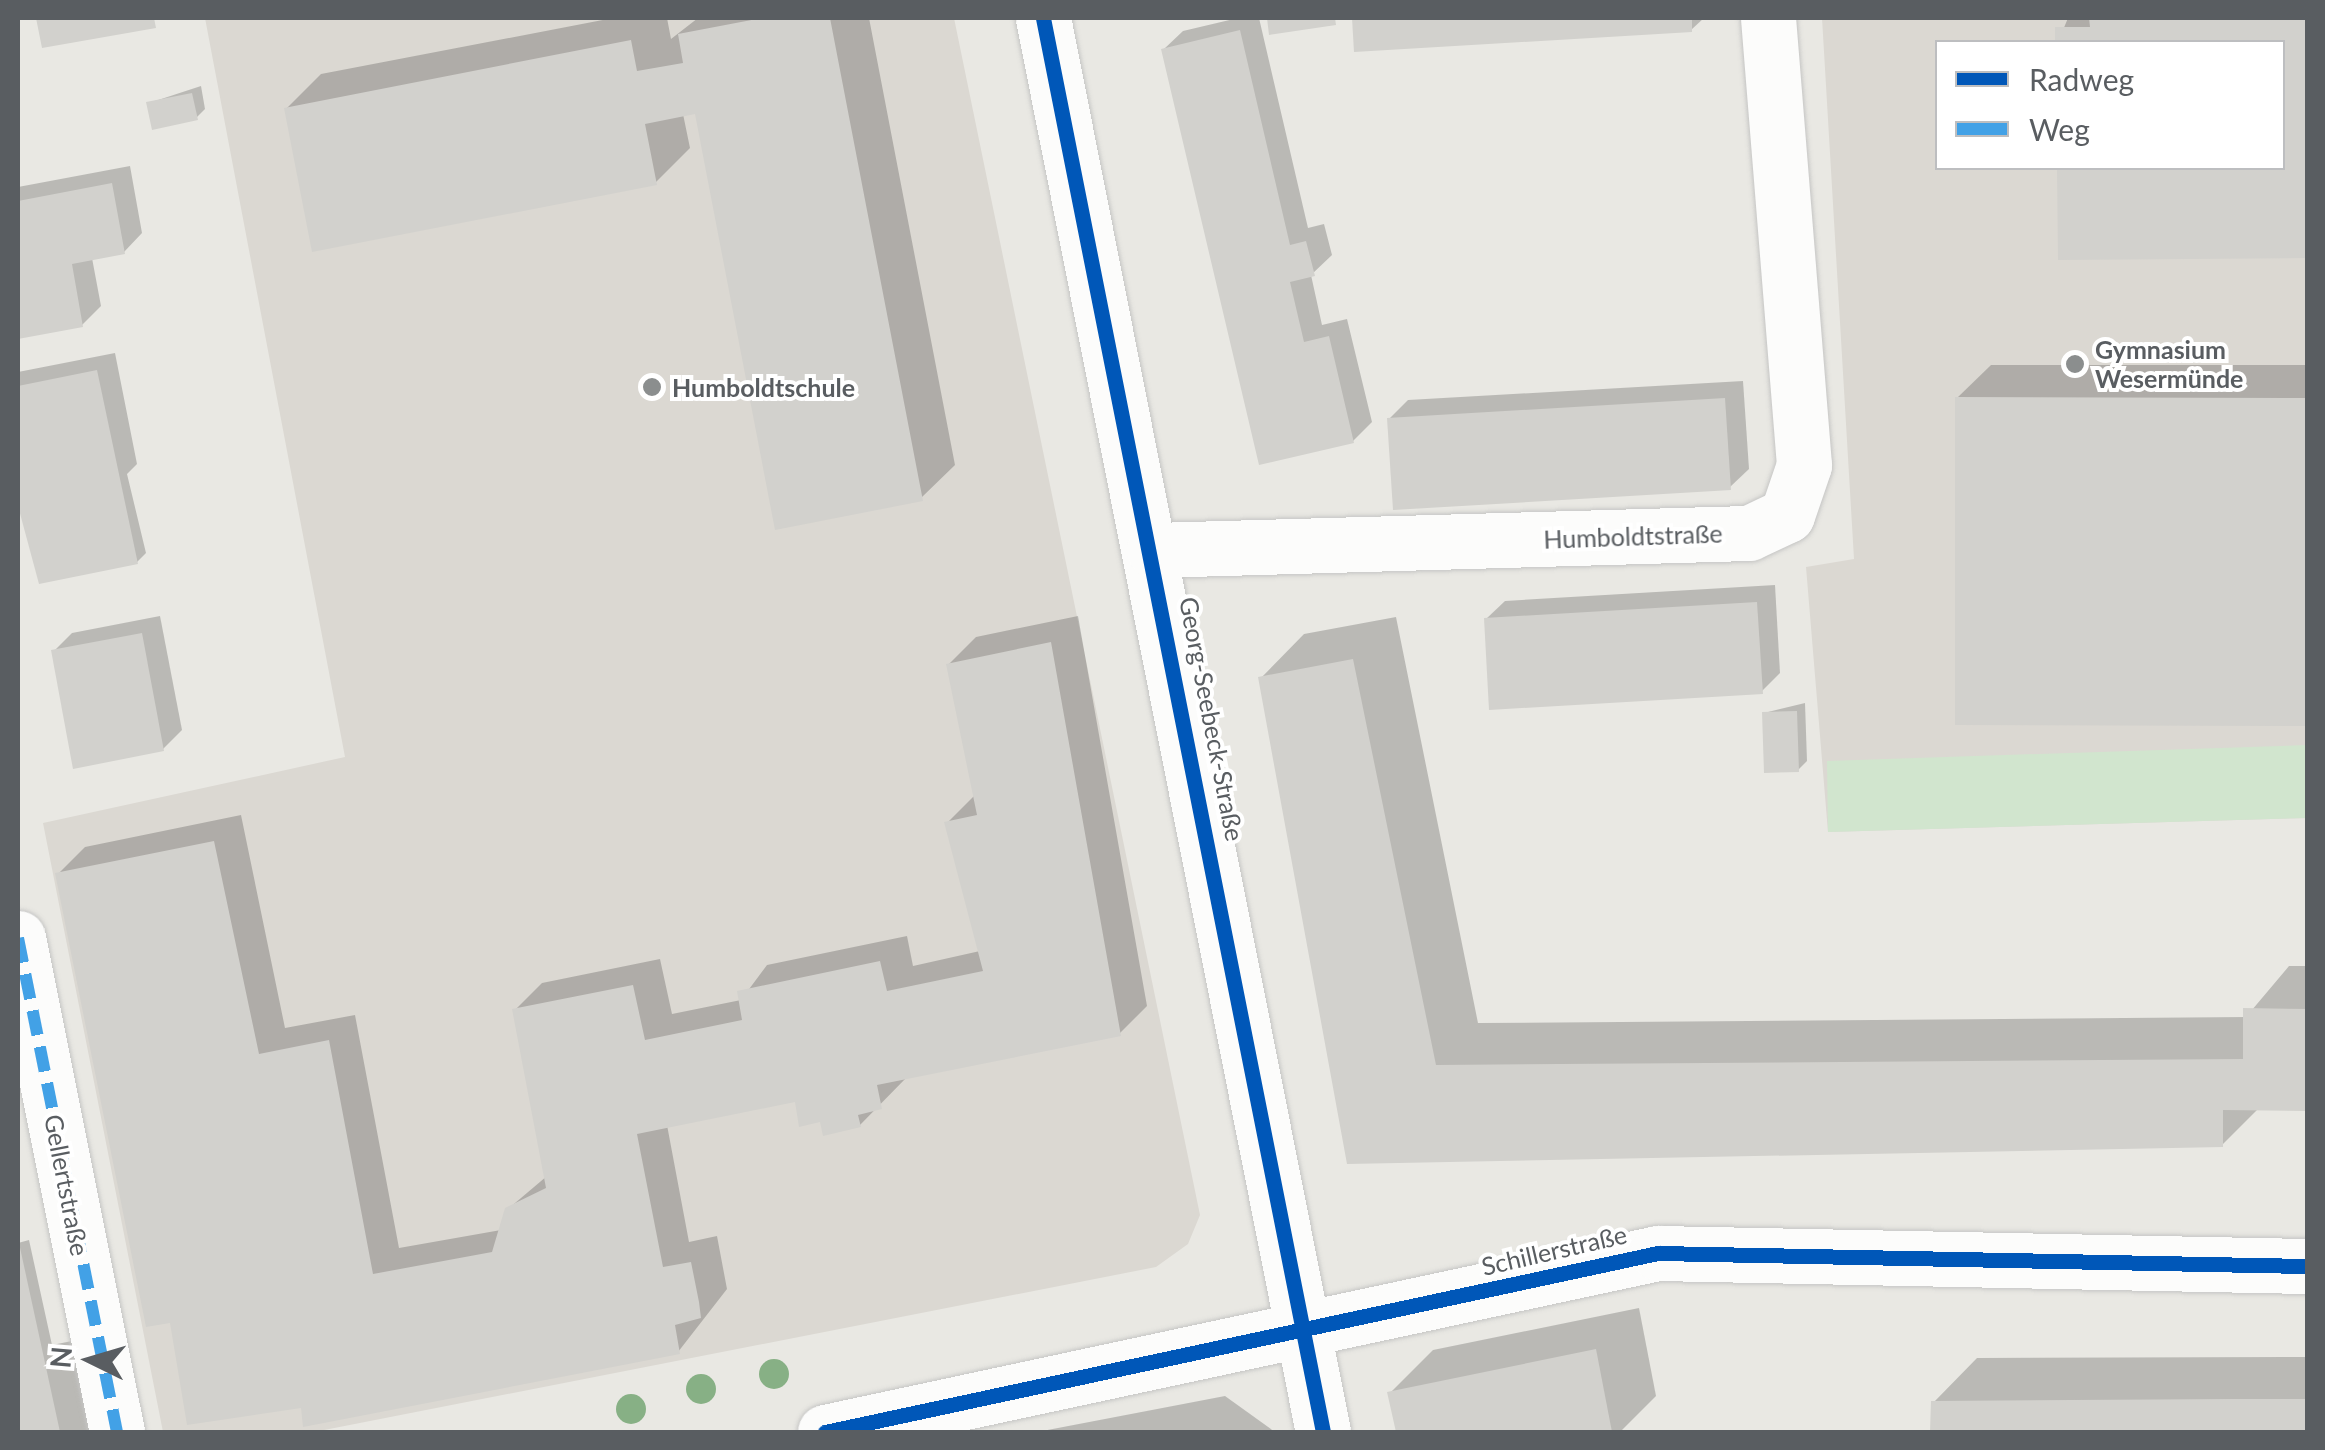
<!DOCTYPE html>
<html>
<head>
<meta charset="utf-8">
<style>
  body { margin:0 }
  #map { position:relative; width:2325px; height:1450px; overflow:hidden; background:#e9e8e3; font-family:Lato,sans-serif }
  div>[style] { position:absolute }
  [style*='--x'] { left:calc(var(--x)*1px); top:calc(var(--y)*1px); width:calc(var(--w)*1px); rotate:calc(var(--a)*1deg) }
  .education>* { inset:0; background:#dbd8d2 }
  .green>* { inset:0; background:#d1e5ce }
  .shadow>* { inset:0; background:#0003 }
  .building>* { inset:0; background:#d2d1cd }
  .roads { filter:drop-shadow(0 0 2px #c5c5c4) drop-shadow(0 0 2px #c5c5c4) }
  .minor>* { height:55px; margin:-27.5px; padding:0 27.5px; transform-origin:27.5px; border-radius:27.5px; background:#fcfcfb }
  .quiet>* { height:12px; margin-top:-6px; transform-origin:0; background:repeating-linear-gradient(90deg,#42a1e6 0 25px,transparent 0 37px) }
  .cycleway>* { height:15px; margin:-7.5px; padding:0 7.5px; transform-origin:7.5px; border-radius:7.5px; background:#0057b8 }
  .trees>* { width:30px; height:30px; margin:-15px; border-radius:50%; background:#87b085 }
  .dots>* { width:28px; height:28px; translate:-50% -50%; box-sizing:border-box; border:5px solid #fff; border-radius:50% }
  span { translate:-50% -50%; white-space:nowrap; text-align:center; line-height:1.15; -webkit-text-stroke:8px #fff; paint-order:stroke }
  .poi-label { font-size:25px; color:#595d61; font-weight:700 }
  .left { translate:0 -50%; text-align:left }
  .street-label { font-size:25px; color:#595d61 }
  .frame { position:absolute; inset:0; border:20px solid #595d61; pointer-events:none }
  .legend { position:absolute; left:1935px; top:40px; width:350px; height:130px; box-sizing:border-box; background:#fff; border:2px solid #bdbec0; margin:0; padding:12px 18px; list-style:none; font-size:30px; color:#595d61 }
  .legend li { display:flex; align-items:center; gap:20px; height:50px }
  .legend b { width:50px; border:2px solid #bdbec0 }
  .north { position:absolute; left:40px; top:1310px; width:100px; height:100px; -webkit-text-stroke:8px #fff; paint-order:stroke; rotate:275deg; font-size:28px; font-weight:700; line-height:40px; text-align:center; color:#595d61 }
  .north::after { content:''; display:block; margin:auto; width:35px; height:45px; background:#595d61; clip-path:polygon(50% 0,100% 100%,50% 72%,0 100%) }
</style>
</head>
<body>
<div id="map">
  <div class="education">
    <div style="clip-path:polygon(205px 18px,954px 18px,1200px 1215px,1188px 1244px,1156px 1267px,314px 1432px,163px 1432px,43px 823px,345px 757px)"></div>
    <div style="clip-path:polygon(evenodd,1822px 18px,2307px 18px,2307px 818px,1828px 832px,1806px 567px,1854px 559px,1822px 18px,1938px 42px,2282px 42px,2282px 168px,1938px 168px,1938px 42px)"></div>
  </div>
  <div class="green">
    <div style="clip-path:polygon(2307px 745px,2307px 818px,1828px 832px,1827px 761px)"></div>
  </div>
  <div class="shadow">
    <div style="clip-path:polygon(39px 18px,162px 18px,44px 45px)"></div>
    <div style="clip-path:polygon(613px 18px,667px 18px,671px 39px,698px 18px,869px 18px,955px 465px,921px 498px,697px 111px,683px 114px,690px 148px,656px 182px,287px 108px,321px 74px)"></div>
    <div style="clip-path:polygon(1238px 18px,1259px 18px,1308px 228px,1324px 224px,1332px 255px,1311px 275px,1322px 325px,1347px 319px,1372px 422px,1353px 441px,1261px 462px,1164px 49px,1183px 31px)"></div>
    <div style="clip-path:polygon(1354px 18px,1704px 18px,1691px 30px,1356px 49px)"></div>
    <div style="clip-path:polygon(2068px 18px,2308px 18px,2308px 255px,2060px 257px,2059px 168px,2282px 168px,2282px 42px,2058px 42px)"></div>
    <div style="clip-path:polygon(201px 86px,205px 109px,196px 118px,149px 103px)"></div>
    <div style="clip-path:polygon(130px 166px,142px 233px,124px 252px,92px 258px,101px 306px,82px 325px,18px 337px,18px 187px)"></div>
    <div style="clip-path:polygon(115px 353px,137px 464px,127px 474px,146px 553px,137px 562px,20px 504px,18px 493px,18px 372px)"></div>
    <div style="clip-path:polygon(1991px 365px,2308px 365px,2308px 724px,1957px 398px)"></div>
    <div style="clip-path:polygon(1743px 381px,1749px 469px,1730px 487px,1389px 419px,1408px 400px)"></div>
    <div style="clip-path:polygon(1775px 585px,1780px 673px,1761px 692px,1486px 619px,1505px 601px)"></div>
    <div style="clip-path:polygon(160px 616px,182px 730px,163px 749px,54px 651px,72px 633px)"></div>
    <div style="clip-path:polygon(1078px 616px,1147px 1006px,1120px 1033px,907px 1077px,860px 1125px,822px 1119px,797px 1099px,667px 1125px,689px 1242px,717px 1236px,727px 1289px,678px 1352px,303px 1405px,172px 1320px,58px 874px,85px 847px,241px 815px,285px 1028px,355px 1015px,399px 1248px,501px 1230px,508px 1209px,547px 1176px,515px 1010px,542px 983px,660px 959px,672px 1014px,741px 1000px,767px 965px,907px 936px,913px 966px,980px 951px,947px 823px,974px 796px,949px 664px,976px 637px)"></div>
    <div style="clip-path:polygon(1396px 617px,1478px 1023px,2246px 1017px,2289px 966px,2308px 966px,2308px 1108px,2259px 1108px,2222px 1145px,1349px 1161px,1261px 678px,1304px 634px)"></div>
    <div style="clip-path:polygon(1805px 703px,1807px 761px,1798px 770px,1764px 713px)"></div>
    <div style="clip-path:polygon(29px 1240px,52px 1345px,92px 1337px,111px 1432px,18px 1432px,18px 1243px)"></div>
    <div style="clip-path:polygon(1639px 1308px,1656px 1396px,1620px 1432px,1398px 1432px,1390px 1393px,1433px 1350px)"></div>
    <div style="clip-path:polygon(2308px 1357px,2308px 1432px,1686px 1432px,1933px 1430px,1934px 1402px,1977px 1358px)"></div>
    <div style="clip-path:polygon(1225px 1396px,1275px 1432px,1037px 1432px)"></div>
  </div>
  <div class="building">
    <div style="clip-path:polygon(36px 18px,154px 18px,156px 28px,42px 48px)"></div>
    <div style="clip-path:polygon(762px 18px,830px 18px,923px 501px,775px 530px,695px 114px,645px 124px,657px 185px,312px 252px,284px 108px,631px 40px,637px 71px,683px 63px,678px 34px)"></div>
    <div style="clip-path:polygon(1267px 18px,1335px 18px,1336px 25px,1269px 35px)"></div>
    <div style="clip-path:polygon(1352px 18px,1692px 18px,1692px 32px,1354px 52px)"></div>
    <div style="clip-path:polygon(2089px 18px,2308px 18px,2308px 258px,2058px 260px,2057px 168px,2282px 168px,2282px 42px,2055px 42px,2055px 27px,2090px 27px)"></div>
    <div style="clip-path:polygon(1240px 30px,1290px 245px,1306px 241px,1315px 276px,1290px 282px,1304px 342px,1329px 336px,1354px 443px,1259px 465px,1161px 49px)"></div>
    <div style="clip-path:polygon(192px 93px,198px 120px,152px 130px,146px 102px)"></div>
    <div style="clip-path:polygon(112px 183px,125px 254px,72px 264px,83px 327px,18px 339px,18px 201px)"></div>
    <div style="clip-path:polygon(97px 370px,138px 564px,39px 584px,18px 506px,18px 386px)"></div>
    <div style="clip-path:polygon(1955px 397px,2308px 398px,2308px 726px,1955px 725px)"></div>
    <div style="clip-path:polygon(1725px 398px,1731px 490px,1393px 510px,1387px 418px)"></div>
    <div style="clip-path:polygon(1757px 602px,1763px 694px,1489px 710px,1484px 618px)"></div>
    <div style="clip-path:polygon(142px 633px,164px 751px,73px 769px,51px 650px)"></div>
    <div style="clip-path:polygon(1051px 642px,1121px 1036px,877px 1085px,882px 1109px,858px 1115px,861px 1127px,823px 1136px,820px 1122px,799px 1127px,795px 1102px,637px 1134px,663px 1267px,691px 1262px,699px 1302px,701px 1318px,675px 1325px,680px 1354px,303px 1427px,301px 1408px,187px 1425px,170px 1323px,146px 1327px,55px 873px,214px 841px,259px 1054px,329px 1040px,373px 1274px,492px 1252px,505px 1208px,546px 1188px,512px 1009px,633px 985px,645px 1040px,742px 1020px,737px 991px,880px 961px,887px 991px,983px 971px,944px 822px,977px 815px,946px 664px)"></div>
    <div style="clip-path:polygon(1353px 659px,1436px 1065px,2243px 1059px,2243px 1008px,2308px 1009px,2308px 1111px,2223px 1110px,2223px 1147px,1347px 1164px,1258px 677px)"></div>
    <div style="clip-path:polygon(1797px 711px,1799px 772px,1764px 773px,1762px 712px)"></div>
    <div style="clip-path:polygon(18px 1243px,19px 1243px,60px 1432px,18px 1432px)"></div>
    <div style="clip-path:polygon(1596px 1349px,1612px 1432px,1396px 1432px,1387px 1392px)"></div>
    <div style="clip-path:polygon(2232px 1399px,2308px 1399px,2308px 1432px,1930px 1432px,1931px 1401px)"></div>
  </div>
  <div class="roads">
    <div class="minor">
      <div style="--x:1043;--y:18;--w:1441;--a:78.8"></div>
      <div style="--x:1154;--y:550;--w:595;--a:-1.64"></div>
      <div style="--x:1749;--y:533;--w:42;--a:-25.3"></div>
      <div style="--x:1787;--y:515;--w:53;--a:-71.2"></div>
      <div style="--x:1804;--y:465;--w:448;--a:-94.6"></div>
      <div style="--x:18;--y:938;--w:504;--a:78.67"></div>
      <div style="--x:825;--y:1432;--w:852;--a:-12.13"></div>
      <div style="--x:1658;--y:1253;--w:650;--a:1.15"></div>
    </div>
  </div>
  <div class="quiet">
    <div style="--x:18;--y:938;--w:504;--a:78.67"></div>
  </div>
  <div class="cycleway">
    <div style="--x:1043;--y:18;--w:1441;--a:78.8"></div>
    <div style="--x:825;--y:1432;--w:852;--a:-12.13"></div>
    <div style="--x:1658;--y:1253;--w:650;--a:1.15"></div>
  </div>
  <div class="trees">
    <div style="left:774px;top:1374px"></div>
    <div style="left:701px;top:1389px"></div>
    <div style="left:631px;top:1409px"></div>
  </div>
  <div class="dots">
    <div style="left:2075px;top:364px;background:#8b8e8e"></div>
    <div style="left:652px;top:387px;background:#8b8e8e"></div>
  </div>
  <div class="poi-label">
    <span class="left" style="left:2095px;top:364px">Gymnasium<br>Wesermünde</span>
    <span class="left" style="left:672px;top:387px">Humboldtschule</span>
  </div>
  <div class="street-label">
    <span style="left:1633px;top:536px;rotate:-2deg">Humboldtstraße</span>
    <span style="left:1212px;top:719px;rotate:79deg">Georg-Seebeck-Straße</span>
    <span style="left:67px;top:1185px;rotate:79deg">Gellertstraße</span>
    <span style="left:1554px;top:1250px;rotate:-13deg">Schillerstraße</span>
  </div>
  <div class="frame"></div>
  <ul class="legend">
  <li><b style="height:12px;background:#0057b8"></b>Radweg</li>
  <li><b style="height:12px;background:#42a1e6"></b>Weg</li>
  </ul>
  <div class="north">N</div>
</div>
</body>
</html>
